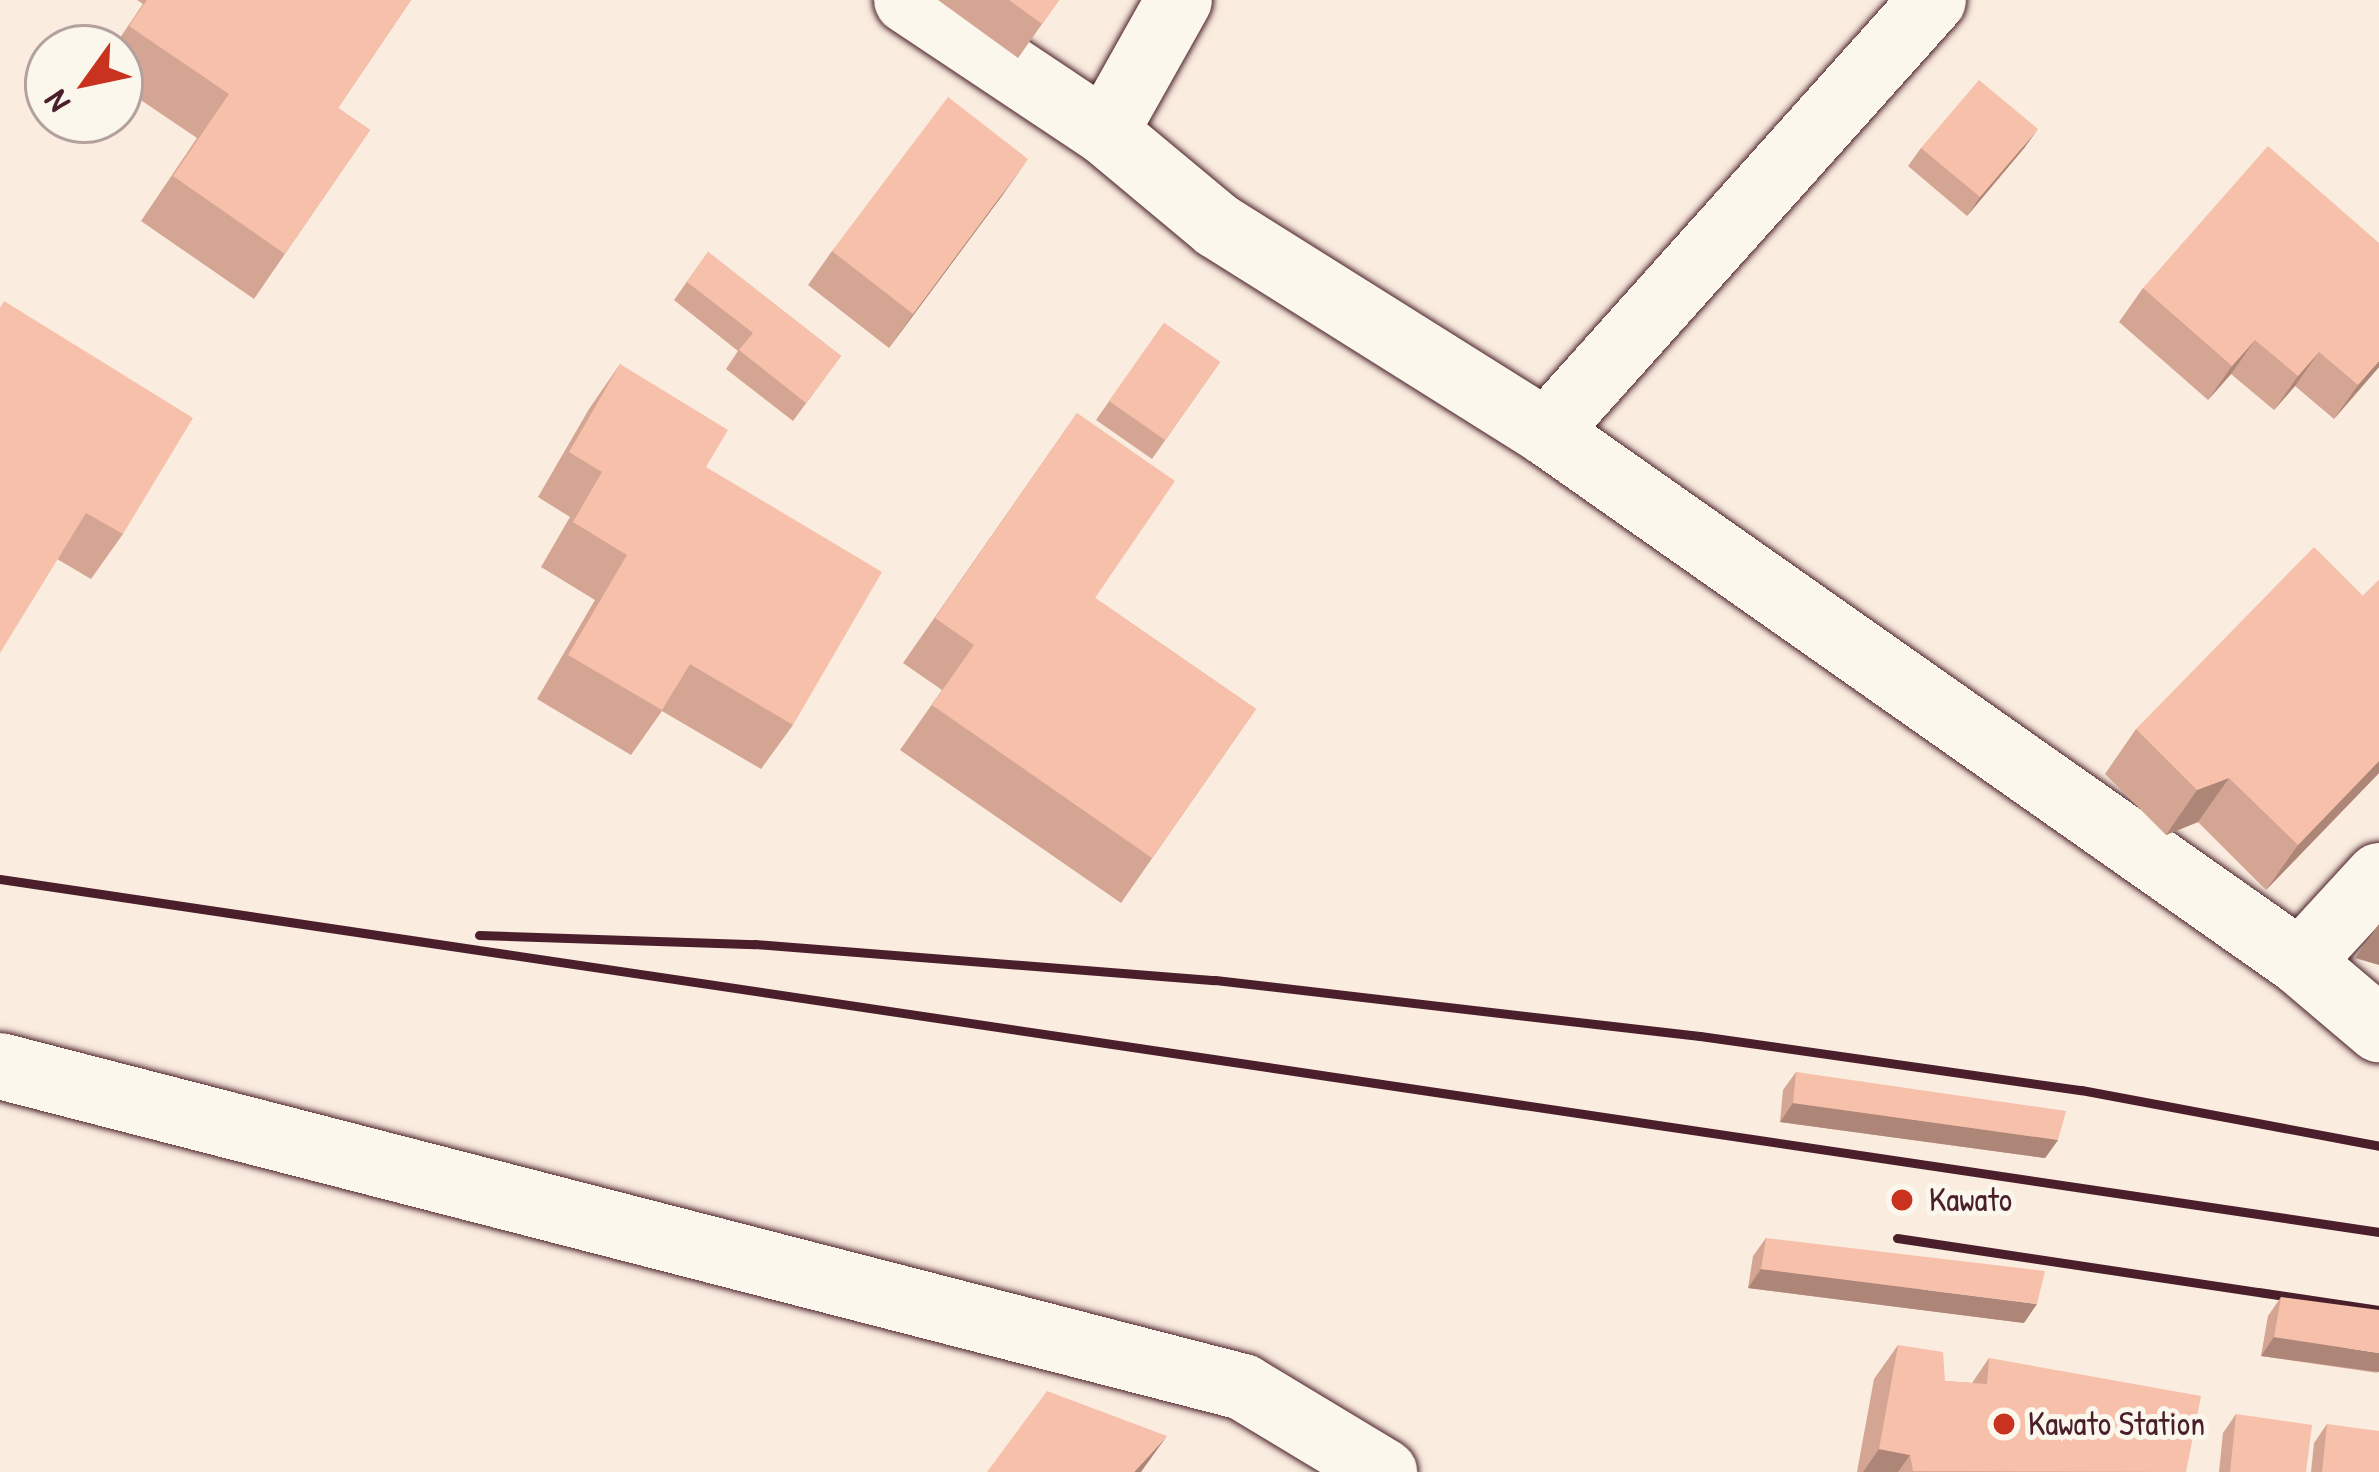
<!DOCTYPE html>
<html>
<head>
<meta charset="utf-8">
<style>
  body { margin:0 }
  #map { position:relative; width:2379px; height:1472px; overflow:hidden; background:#faecdf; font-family:"Patrick Hand",sans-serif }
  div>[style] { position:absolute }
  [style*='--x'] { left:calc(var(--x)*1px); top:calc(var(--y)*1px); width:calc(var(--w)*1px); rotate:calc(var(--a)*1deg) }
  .roads { filter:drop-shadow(0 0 3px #4a1f2b) drop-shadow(0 0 3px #4a1f2b) }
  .minor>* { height:66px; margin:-33px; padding:0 33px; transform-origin:33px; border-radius:33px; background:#fbf7ec }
  .rail>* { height:9px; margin:-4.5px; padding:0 4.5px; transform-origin:4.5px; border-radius:4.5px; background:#4a1f2b }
  .wall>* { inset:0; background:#d4a593 }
  .shaded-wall>* { inset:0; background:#ad8678 }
  .building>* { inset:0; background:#f7c0ab }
  .dots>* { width:33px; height:33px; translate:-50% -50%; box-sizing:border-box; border:6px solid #fbf7ec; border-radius:50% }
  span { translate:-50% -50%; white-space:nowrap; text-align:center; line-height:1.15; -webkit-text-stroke:10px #fbf7ec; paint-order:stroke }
  .poi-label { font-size:33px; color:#4a1f2b }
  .left { translate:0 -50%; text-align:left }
  .north { position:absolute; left:24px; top:24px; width:120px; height:120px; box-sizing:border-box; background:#fbf7ec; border:3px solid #b4a19f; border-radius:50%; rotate:237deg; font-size:33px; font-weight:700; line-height:48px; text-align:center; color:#4a1f2b }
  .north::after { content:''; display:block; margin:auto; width:42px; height:54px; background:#c8321e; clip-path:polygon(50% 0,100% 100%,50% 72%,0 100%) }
</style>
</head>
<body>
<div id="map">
  <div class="roads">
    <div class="minor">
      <div style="--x:907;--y:0;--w:238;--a:33.7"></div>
      <div style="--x:1105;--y:132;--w:147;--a:39.8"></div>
      <div style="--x:1218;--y:226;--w:387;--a:32.1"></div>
      <div style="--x:1546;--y:432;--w:922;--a:35.1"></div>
      <div style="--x:2300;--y:962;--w:104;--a:40.3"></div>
      <div style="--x:1105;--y:132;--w:151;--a:-60.7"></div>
      <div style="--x:1546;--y:432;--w:580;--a:-48.14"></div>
      <div style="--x:2300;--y:962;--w:117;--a:-47.4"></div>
      <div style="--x:0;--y:1066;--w:1284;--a:14.48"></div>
      <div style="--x:1243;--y:1387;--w:165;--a:31.1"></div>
    </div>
  </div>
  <div class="rail">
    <div style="--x:0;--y:879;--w:2405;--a:8.44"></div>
    <div style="--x:479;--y:935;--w:276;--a:1.9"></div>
    <div style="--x:755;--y:944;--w:461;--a:4.5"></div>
    <div style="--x:1215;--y:980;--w:488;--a:6.6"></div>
    <div style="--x:1700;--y:1036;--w:385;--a:8.1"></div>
    <div style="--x:2081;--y:1090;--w:303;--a:10.6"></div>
    <div style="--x:1897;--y:1238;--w:487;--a:8.5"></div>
  </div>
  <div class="wall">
    <div style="clip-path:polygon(137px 0,411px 0,338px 108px,370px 130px,254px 299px,141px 221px,197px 138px,120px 86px,120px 48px,113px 48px,143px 4px)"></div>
    <div style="clip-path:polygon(938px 0,1059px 0,1018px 58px)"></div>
    <div style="clip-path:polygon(2025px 147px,1967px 216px,1908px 166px,1921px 148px)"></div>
    <div style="clip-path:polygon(1004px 193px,889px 348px,808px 285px,832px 251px)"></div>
    <div style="clip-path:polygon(708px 252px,841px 356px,793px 421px,726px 369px,738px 351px,674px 300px)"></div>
    <div style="clip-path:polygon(2143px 288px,2379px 367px,2334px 419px,2295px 386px,2274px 410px,2231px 374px,2208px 400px,2119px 322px)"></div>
    <div style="clip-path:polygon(0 307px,123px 534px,91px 579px,57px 559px)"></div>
    <div style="clip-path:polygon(1164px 323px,1220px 362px,1152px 459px,1096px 420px)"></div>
    <div style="clip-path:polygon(620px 364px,706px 467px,793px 725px,761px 769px,662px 711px,631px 755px,537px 699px,595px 600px,541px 567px,570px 517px,538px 497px,589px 409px)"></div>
    <div style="clip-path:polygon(1077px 413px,1095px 598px,1256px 709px,1121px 903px,900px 750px,942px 690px,903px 663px)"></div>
    <div style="clip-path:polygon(2379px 580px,2379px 773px,2266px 890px,2198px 822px,2166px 835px,2105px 774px,2136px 729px,2363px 596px)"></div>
    <div style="clip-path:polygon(1796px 1072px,2058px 1140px,2045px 1158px,1780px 1122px,1783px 1090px)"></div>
    <div style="clip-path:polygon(1766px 1238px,2024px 1323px,1748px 1288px,1753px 1256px)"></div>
    <div style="clip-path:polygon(2281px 1297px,2378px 1373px,2261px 1356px,2268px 1316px)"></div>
    <div style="clip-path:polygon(1898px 1345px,1945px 1381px,1972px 1383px,1989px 1358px,2186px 1472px,1857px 1472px,1874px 1379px)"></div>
    <div style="clip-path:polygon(2236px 1414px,2306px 1472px,2219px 1472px,2223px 1433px)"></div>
    <div style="clip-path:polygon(2327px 1424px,2379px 1472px,2311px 1472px,2314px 1443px)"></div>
  </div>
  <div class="shaded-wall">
    <div style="clip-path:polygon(2038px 129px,2025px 147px,1967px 216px,1980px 197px)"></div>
    <div style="clip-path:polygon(1028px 159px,1004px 193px,889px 348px,913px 314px)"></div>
    <div style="clip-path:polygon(2255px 340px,2231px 374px,2208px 400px,2232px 366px)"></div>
    <div style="clip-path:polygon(2319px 352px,2295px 386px,2274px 410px,2298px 376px)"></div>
    <div style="clip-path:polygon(2379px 361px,2379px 367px,2334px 419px,2358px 385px)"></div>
    <div style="clip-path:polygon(2379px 761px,2379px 773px,2266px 890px,2298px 845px)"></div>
    <div style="clip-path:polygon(2229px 778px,2198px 822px,2166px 835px,2197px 790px)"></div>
    <div style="clip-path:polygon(2379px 924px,2379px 965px,2355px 958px)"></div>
    <div style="clip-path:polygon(1793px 1103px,2058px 1140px,2045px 1158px,1780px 1122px)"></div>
    <div style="clip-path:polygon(1761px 1269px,2037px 1304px,2024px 1323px,1748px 1288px)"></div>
    <div style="clip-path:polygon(2274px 1337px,2379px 1353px,2379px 1372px,2261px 1356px)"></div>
    <div style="clip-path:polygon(1167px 1436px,1141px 1472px,1134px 1472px)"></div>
    <div style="clip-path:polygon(1879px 1449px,1910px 1455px,1898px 1472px,1863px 1472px)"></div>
  </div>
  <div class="building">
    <div style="clip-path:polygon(147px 0,411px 0,338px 108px,370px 130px,285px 254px,173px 176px,229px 94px,129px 26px)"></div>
    <div style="clip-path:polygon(1009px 0,1059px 0,1042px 24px)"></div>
    <div style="clip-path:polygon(1979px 80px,2038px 129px,1980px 197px,1921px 148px)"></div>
    <div style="clip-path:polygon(948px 97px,1028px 159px,913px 314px,832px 251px)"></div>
    <div style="clip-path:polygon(2268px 146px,2379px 243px,2379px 361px,2358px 385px,2319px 352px,2298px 376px,2255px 340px,2232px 366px,2143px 288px)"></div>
    <div style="clip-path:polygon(708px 252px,841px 356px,806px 403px,739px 350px,753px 333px,687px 282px)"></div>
    <div style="clip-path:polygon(4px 301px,193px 418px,123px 534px,86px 513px,0 653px,0 308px)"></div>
    <div style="clip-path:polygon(1164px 323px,1220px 362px,1165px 440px,1109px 401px)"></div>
    <div style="clip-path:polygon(620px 364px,728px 430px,706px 467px,882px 572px,793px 725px,690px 664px,662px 710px,568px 655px,627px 555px,573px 522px,602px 472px,569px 452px)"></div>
    <div style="clip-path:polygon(1077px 413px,1175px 481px,1095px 598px,1256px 709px,1152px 858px,932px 705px,974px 645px,935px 618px)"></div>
    <div style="clip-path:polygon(2314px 547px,2363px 596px,2379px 580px,2379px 761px,2298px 845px,2229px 778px,2197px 790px,2136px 729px)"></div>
    <div style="clip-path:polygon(1796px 1072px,2066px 1111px,2058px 1140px,1793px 1103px)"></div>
    <div style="clip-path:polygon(1766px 1238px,2045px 1271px,2037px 1304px,1761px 1269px)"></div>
    <div style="clip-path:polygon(2281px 1297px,2379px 1310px,2379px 1353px,2274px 1337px)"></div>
    <div style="clip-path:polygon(1898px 1345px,1943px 1352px,1945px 1381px,1987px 1384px,1989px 1358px,2201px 1396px,2186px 1472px,1913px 1471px,1910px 1455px,1879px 1449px)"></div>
    <div style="clip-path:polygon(1047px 1391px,1167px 1436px,1134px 1472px,987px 1472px)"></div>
    <div style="clip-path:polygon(2236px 1414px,2312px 1425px,2306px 1472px,2230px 1472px)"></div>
    <div style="clip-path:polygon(2327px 1424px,2379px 1431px,2379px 1472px,2322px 1472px)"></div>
  </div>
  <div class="dots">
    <div style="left:1902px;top:1200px;background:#c8321e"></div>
    <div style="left:2004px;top:1424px;background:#c8321e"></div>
  </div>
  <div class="poi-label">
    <span class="left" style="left:1929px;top:1200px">Kawato</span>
    <span class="left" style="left:2028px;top:1424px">Kawato Station</span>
  </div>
  <div class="north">N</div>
</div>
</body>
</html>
